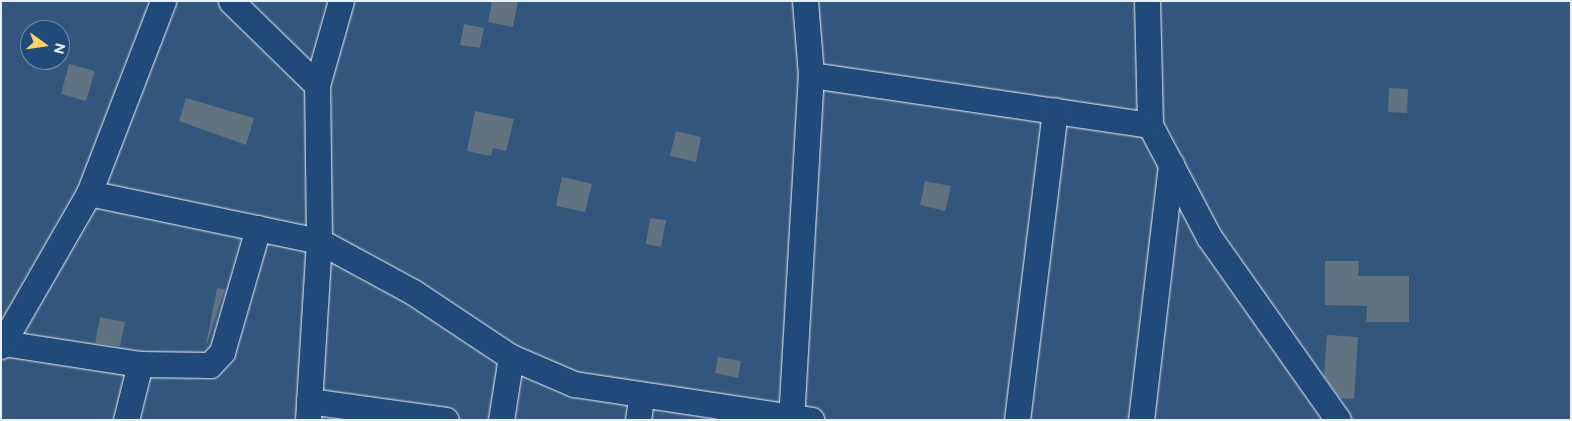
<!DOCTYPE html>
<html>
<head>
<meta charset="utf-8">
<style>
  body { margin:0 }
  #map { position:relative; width:1572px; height:421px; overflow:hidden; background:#33567c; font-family:"Balsamiq Sans",sans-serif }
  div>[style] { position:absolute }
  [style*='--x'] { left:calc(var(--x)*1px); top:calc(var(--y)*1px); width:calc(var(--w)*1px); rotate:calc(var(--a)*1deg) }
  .building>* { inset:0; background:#617281 }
  .roads { filter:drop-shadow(0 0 1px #e8f1f8) drop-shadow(0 0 1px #e8f1f8) }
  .minor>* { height:25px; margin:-12.5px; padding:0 12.5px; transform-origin:12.5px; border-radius:12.5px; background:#1f4a7a }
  span { translate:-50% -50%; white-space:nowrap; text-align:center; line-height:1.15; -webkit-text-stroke:4.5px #1f4a7a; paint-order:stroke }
  .frame { position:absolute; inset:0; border:2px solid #e8f1f8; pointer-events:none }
  .north { position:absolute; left:20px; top:20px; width:50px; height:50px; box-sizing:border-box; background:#1f4a7a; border:1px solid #6f8dac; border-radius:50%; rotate:104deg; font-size:14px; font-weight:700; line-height:20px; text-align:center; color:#e8f1f8 }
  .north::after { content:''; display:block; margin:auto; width:18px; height:22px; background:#ffd166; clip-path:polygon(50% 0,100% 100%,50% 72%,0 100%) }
</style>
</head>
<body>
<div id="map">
  <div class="building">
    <div style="clip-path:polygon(492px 1px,518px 1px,513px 27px,488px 22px)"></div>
    <div style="clip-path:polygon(464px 24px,484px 28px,480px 48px,460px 45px)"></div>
    <div style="clip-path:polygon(69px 64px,95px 71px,86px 101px,61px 94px)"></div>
    <div style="clip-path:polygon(1389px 88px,1408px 89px,1407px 113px,1388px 112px)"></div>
    <div style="clip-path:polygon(186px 98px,254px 118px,246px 145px,179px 121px)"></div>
    <div style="clip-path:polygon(475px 111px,514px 119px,506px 151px,493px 148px,491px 156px,467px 151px)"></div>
    <div style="clip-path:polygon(676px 131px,701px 137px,696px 162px,670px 156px)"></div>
    <div style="clip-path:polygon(562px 177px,592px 184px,585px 212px,556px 206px)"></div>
    <div style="clip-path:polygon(925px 181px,951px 186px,945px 211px,920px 205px)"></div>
    <div style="clip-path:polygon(650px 218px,666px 220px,661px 247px,646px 244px)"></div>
    <div style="clip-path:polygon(1325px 261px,1359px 261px,1358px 276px,1409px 276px,1409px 322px,1366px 322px,1367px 306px,1325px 305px)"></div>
    <div style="clip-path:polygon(217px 288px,225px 289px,205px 350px)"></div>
    <div style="clip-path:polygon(100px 317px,125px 322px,120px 346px,95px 343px)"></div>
    <div style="clip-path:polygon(1327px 335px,1358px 337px,1354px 399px,1340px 398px,1324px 376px)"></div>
    <div style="clip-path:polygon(718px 357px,741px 361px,738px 378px,715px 373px)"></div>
  </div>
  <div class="roads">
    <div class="minor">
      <div style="--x:231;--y:1;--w:120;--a:44.3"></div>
      <div style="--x:1147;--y:1;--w:124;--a:88.6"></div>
      <div style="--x:1150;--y:125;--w:127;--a:62.2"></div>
      <div style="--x:1209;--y:237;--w:224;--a:54.8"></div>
      <div style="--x:811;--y:75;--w:343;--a:8.4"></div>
      <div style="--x:89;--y:193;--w:235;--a:11.8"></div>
      <div style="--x:319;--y:241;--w:107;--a:28.5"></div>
      <div style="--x:413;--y:292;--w:118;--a:33.6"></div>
      <div style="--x:511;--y:357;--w:69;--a:23.2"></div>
      <div style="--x:574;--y:384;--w:240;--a:8.6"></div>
      <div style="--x:3;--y:343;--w:139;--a:8.7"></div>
      <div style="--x:140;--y:364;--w:70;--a:0.8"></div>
      <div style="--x:210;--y:365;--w:18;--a:-47"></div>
      <div style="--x:222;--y:352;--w:129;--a:-73.8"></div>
      <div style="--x:1;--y:346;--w:177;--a:-60.1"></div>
      <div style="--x:89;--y:193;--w:206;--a:-68.9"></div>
      <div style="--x:309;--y:401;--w:138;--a:7.9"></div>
      <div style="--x:126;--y:420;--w:58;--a:-76"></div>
      <div style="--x:308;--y:420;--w:179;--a:-86.5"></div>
      <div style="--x:319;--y:241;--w:156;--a:-90.7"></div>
      <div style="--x:317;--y:85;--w:87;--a:-74.1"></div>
      <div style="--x:501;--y:420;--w:64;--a:-81"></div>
      <div style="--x:638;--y:420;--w:22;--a:-82"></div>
      <div style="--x:791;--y:420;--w:346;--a:-86.7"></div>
      <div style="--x:811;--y:75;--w:74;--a:-94.6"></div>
      <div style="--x:1017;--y:420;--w:312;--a:-83"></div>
      <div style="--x:1141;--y:420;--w:258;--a:-83.3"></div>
    </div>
  </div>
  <div class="frame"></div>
  <div class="north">N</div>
</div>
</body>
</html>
